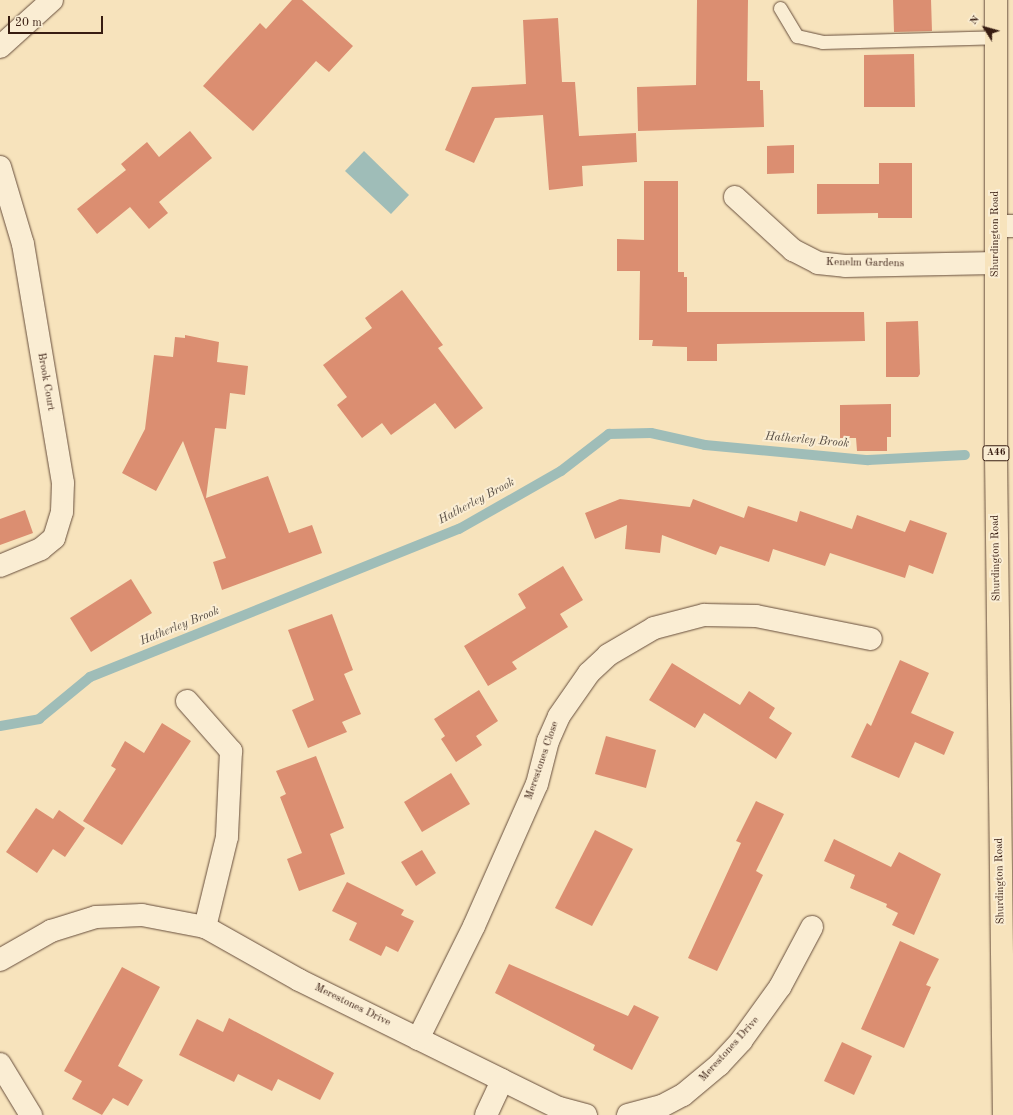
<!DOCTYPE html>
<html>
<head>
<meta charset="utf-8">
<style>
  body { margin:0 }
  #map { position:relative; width:1013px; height:1115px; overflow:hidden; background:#f7e3bc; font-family:"Old Standard TT",serif }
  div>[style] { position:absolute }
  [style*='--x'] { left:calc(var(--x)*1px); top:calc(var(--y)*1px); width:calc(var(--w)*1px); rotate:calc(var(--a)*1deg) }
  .water>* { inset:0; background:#9fbdb8 }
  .stream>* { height:10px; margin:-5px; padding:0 5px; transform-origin:5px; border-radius:5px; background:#9fbdb8 }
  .building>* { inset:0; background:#db8e71 }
  .roads { filter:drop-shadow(0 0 1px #674e3c) drop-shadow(0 0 1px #674e3c) }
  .lane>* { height:13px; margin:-6.5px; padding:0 6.5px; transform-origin:6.5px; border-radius:6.5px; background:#faedd3 }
  .street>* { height:22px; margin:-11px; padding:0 11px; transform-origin:11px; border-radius:11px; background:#faedd3 }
  .secondary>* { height:22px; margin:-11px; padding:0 11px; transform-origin:11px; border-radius:11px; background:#faedd3 }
  .primary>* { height:22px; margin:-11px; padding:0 11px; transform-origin:11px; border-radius:11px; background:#f7e3bc }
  span { translate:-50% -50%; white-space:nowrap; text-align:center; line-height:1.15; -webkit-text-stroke:4px #faedd3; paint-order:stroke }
  .shield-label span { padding:1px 3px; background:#faedd3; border:1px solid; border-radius:3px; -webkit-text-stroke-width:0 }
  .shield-label { font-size:10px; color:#371c11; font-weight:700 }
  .street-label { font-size:11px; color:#371c11 }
  .water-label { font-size:12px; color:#564c43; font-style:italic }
  .north { position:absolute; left:965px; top:8px; width:40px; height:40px; -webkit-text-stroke:3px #faedd3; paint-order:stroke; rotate:307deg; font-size:11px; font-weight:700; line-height:16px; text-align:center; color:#371c11 }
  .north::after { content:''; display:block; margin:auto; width:14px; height:18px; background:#371c11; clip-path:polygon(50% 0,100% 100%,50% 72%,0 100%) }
  .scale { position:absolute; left:8px; top:16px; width:95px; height:18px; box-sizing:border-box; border:2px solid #371c11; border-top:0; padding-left:5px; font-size:12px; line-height:14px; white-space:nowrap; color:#371c11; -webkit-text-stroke:3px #faedd3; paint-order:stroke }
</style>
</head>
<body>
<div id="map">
  <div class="water">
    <div style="clip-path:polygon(364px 151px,409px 195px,391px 214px,345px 171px)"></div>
  </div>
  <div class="stream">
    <div style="--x:0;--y:726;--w:40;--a:-10"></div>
    <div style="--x:39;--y:719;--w:66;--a:-39.5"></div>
    <div style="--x:90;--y:677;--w:398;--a:-21.9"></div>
    <div style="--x:459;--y:529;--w:117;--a:-29.6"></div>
    <div style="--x:561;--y:471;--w:61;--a:-37.6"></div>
    <div style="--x:609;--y:434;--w:42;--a:-1.4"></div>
    <div style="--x:651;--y:433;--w:55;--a:12.5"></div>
    <div style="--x:705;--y:445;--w:164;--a:5.3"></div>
    <div style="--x:868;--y:460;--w:97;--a:-3"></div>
  </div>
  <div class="building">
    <div style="clip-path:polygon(292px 0,302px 0,353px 46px,329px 72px,316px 61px,253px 131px,203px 86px,260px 23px,266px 29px)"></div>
    <div style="clip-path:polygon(697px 0,748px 0,747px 81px,760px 81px,760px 90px,763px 90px,764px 127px,638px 131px,637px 87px,696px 85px)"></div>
    <div style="clip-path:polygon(893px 0,931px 0,932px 31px,894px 32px)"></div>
    <div style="clip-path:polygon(558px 18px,562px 82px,575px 82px,579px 136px,636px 133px,637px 162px,582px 166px,583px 186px,549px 190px,543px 115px,495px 118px,474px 163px,445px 150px,472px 87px,526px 84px,523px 20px)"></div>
    <div style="clip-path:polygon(914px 54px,915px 107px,864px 107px,864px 55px)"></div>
    <div style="clip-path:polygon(190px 131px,212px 158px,159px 202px,168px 213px,149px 229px,130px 207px,97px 234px,77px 209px,126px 170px,121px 164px,147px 142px,159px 157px)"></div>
    <div style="clip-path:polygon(794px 145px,794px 173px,767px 174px,767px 146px)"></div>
    <div style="clip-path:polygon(879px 163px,912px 163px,912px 218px,878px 218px,878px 213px,817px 214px,817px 184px,879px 184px)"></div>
    <div style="clip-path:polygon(644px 181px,678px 181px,678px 272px,684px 272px,684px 277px,687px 277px,687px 312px,864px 312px,865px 341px,717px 344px,717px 361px,687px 361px,687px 347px,652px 346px,653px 340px,639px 340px,640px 271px,617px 271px,617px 239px,644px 240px)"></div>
    <div style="clip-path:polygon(402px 290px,443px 345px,438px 348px,483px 408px,455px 429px,435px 403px,391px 435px,382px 423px,362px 438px,337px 405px,347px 397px,323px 365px,372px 328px,365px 318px)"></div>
    <div style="clip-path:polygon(918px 321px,920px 374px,918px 377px,886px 377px,886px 322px)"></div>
    <div style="clip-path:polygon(185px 335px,219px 342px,217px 362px,248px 366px,245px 395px,230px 393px,226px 429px,215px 428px,206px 498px,268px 476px,289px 533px,312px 525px,322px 553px,222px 590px,213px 562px,226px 558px,183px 441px,156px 491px,122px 473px,145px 429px,154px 355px,173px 357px,175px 337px,185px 338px)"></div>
    <div style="clip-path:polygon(891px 404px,891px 437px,887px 437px,887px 451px,857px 451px,856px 438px,840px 438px,840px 405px)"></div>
    <div style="clip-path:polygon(620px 499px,690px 507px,693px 499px,744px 518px,748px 506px,797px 522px,800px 511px,852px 529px,857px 515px,905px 532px,910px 520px,947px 533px,933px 574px,909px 565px,905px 578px,830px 553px,825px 566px,773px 549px,769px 562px,720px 546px,716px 555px,662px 535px,660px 553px,625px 549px,627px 525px,595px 539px,585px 513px)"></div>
    <div style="clip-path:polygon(25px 510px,33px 533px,0 545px,0 519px)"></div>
    <div style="clip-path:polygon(563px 566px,583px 600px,560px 614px,568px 627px,512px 662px,517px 669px,488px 686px,464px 646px,526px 608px,518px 594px)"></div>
    <div style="clip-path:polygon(131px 579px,152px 613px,91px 652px,70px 618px)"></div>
    <div style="clip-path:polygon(332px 614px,353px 670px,344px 674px,361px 714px,342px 722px,347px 732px,308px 748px,292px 710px,314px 700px,288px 630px)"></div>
    <div style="clip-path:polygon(900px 660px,929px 673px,911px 713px,954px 732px,944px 755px,915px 742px,899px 778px,851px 757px,867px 723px,871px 726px)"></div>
    <div style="clip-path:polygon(672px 663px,740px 705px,749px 691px,775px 708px,769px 718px,792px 733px,776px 759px,704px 713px,695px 728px,649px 700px)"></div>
    <div style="clip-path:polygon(479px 690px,498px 721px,476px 736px,482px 745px,456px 762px,441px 739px,445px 736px,434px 719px)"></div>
    <div style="clip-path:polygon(162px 723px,191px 741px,122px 845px,83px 821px,116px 769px,111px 766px,125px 741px,144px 753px)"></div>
    <div style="clip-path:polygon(606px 736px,656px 750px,646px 788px,595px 774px)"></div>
    <div style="clip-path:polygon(316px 756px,344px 828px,330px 834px,345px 874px,299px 891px,287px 859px,302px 853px,280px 797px,286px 794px,276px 771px)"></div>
    <div style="clip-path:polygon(451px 773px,470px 804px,422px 832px,404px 802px)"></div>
    <div style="clip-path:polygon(756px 801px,784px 814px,756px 871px,763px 875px,717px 971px,688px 958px,741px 843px,736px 841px)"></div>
    <div style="clip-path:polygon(36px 808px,53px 819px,59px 810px,85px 828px,65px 857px,53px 849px,37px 873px,6px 852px)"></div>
    <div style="clip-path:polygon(595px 830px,633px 849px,592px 926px,555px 908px)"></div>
    <div style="clip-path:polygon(834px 839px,891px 867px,899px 852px,941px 874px,914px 935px,892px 925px,898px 913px,886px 907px,887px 904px,850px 888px,855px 875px,824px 861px)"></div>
    <div style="clip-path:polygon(422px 850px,436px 873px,416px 886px,401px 862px)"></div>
    <div style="clip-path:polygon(347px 882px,404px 910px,401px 915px,414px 921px,398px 952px,386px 946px,381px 956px,349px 940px,357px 923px,332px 911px)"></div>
    <div style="clip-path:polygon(900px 941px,939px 959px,926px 985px,931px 987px,904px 1048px,861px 1029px)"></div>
    <div style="clip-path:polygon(509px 964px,628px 1016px,634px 1005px,659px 1017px,632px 1070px,593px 1050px,595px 1045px,495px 993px)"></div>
    <div style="clip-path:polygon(122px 967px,160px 987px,118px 1066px,143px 1080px,128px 1106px,113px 1098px,102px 1115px,72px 1099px,82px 1081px,64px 1071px)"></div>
    <div style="clip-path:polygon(229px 1018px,334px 1073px,320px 1100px,278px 1079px,272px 1091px,238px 1074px,234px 1082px,179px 1055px,197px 1019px,223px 1032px)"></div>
    <div style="clip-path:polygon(842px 1042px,872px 1056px,854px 1095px,824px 1081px)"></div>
  </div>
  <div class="roads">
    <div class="lane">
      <div style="--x:780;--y:8;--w:33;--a:59"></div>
      <div style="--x:797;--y:36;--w:26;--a:13"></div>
      <div style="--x:822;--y:42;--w:174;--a:-1.6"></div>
    </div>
    <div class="street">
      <div style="--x:0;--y:167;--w:80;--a:73.4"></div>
      <div style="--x:23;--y:244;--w:242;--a:80.5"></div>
      <div style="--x:63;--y:483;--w:29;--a:92"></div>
      <div style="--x:62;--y:512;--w:27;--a:107"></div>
      <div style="--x:54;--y:538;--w:17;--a:140"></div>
      <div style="--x:41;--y:549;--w:44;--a:157.5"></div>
      <div style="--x:735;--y:197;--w:79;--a:42.4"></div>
      <div style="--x:793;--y:250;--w:28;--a:27"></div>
      <div style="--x:818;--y:263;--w:27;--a:6"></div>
      <div style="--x:845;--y:266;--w:151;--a:-1.1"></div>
      <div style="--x:996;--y:226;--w:17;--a:0"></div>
      <div style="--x:187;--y:701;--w:67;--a:48.7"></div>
      <div style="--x:231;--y:751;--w:86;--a:92.7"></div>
      <div style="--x:227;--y:837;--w:93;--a:103.7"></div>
      <div style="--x:0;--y:960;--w:59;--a:-29.6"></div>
      <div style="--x:51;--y:931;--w:47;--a:-17.3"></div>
      <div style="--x:96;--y:917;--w:46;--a:-2.5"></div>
      <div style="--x:142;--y:915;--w:64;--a:10.8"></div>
      <div style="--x:205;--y:927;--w:108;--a:29.4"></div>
      <div style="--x:299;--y:980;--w:226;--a:26.2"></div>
      <div style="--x:502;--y:1080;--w:64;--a:26.2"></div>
      <div style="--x:559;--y:1108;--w:28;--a:15"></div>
      <div style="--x:418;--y:1039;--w:126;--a:-63.6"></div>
      <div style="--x:474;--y:926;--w:155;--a:-66.1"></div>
      <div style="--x:537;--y:784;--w:44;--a:-75.7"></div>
      <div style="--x:548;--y:741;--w:27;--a:-66"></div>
      <div style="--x:559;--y:716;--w:52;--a:-55.1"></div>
      <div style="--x:589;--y:673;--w:26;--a:-43"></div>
      <div style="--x:608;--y:655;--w:53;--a:-30.4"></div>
      <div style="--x:654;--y:628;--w:52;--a:-14.6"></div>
      <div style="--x:704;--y:615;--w:52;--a:1.1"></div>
      <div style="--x:756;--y:616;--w:117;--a:11.3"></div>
      <div style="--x:0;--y:1064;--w:60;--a:58.7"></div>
      <div style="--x:486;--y:1115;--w:38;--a:-65"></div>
      <div style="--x:628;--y:1115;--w:35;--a:-15"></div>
      <div style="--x:662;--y:1106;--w:24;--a:-28"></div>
      <div style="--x:683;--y:1095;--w:47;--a:-39.8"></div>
      <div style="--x:719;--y:1065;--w:33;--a:-47"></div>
      <div style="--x:741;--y:1041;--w:67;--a:-54.2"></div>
      <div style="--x:780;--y:987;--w:68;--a:-61.9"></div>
    </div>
    <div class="secondary">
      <div style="--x:0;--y:47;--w:70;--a:-42.1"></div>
    </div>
    <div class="primary">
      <div style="--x:996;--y:0;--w:455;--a:90"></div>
      <div style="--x:996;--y:455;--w:660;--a:89.31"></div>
    </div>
  </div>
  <div class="shield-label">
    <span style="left:996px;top:453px">A46</span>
  </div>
  <div class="street-label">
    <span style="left:996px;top:234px;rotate:-90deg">Shurdington Road</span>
    <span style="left:865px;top:264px;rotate:1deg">Kenelm Gardens</span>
    <span style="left:45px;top:382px;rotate:80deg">Brook Court</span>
    <span style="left:997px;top:558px;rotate:-91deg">Shurdington Road</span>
    <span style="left:543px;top:761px;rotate:-71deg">Merestones Close</span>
    <span style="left:1001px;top:881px;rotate:-91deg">Shurdington Road</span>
    <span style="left:352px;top:1006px;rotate:26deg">Merestones Drive</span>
    <span style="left:730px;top:1050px;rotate:-48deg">Merestones Drive</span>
  </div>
  <div class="water-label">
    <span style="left:807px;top:441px;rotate:5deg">Hatherley Brook</span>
    <span style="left:477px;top:502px;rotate:-28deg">Hatherley Brook</span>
    <span style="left:180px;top:627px;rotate:-22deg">Hatherley Brook</span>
  </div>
  <div class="north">N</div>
  <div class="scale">20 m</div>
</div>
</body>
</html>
